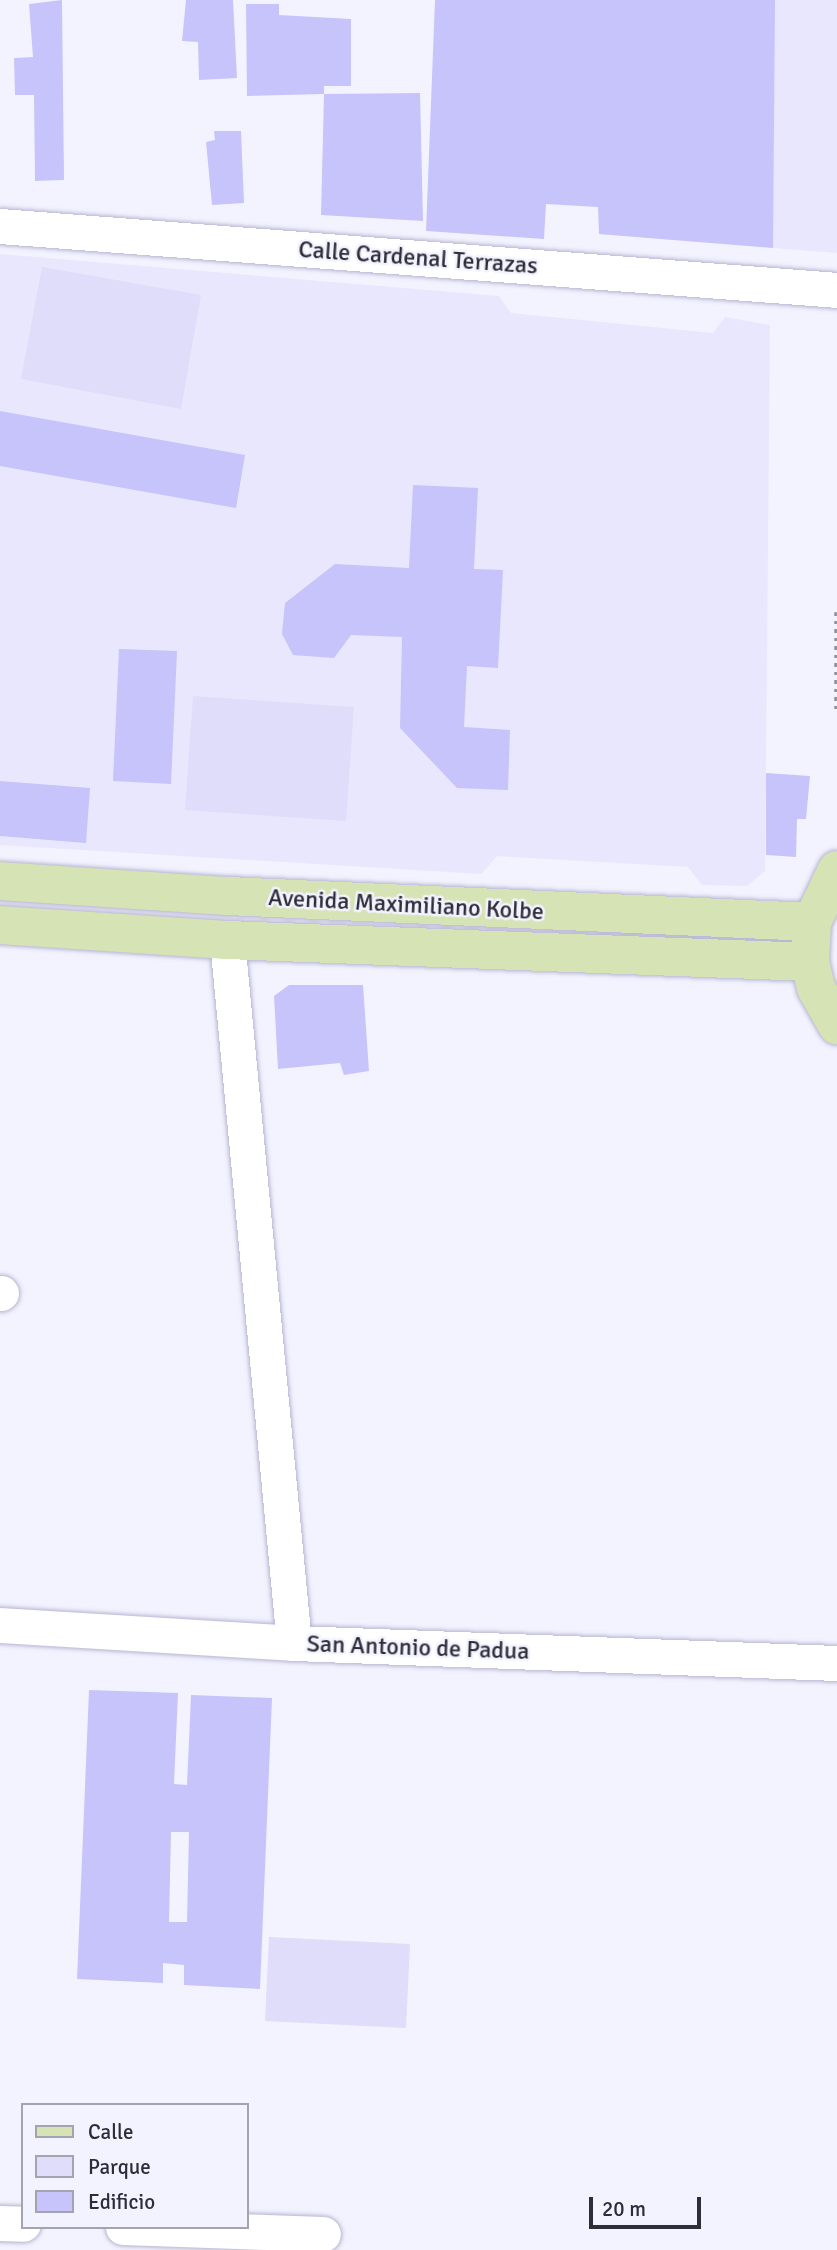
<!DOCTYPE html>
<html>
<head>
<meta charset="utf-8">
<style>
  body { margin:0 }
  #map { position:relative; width:837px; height:2250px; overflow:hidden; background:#f3f3ff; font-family:Signika,sans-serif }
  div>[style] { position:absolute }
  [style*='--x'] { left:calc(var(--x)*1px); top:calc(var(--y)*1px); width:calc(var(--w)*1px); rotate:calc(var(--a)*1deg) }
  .built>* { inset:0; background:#e8e7fd }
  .green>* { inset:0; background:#dfddfa }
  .building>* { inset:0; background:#c7c3fb }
  .path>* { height:4.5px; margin-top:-2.25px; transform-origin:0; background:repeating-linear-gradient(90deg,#91909c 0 3.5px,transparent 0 8.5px) }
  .roads { filter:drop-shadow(0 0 2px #b7b5d2) drop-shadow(0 0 2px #b7b5d2) }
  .street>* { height:35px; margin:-17.5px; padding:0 17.5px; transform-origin:17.5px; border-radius:17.5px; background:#fff }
  .secondary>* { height:38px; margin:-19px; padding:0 19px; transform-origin:19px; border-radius:19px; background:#d6e3b5 }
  span { translate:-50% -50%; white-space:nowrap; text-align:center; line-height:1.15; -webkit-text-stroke:5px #f3f3ff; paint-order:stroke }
  .street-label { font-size:24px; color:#2d2c37 }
  .legend { position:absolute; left:21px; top:2103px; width:228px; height:126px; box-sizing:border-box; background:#f3f3ff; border:2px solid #a4a3af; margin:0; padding:9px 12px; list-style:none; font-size:21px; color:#2d2c37 }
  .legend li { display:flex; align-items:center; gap:14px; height:35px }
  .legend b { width:35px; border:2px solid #a4a3af }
  .scale { position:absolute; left:589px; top:2197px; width:112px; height:32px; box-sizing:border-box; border:4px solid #2d2c37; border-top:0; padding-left:9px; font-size:21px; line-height:24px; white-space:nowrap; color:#2d2c37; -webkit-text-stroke:5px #f3f3ff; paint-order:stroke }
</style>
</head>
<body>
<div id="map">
  <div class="built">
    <div style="clip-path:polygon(598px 0,837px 0,837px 253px,599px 234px)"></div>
    <div style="clip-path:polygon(0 254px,499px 296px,511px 313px,713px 333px,725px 317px,770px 325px,765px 871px,747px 886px,702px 885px,688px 867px,497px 856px,481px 874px,0 845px)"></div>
  </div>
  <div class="green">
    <div style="clip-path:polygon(42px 267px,201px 295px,181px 409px,21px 379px)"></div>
    <div style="clip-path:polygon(193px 696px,354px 707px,346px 821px,185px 810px)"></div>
    <div style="clip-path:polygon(269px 1937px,410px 1944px,406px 2028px,265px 2021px)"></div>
  </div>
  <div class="building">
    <div style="clip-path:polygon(62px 0,64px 180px,35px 181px,34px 95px,15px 95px,14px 58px,33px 57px,29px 4px)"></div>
    <div style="clip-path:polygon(186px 0,233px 0,237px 78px,199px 80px,198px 42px,182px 41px)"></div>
    <div style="clip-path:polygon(435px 0,775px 0,773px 248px,599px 234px,598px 207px,546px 204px,544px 239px,426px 231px)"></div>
    <div style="clip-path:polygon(246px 4px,279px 4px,279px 15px,351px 19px,351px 86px,324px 86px,324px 94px,247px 96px)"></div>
    <div style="clip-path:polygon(420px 93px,423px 221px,321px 215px,324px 94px)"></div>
    <div style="clip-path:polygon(214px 131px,241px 131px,244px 203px,212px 205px,206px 142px,215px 140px)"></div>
    <div style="clip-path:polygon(0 411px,245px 455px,236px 508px,0 466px)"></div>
    <div style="clip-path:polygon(413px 485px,478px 488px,474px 569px,503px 570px,498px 668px,467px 666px,464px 727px,510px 730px,508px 790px,457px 788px,400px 728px,402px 637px,351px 635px,334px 658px,293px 655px,282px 634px,285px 603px,335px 564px,409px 568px)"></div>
    <div style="clip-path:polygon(119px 649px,177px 651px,171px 784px,113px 781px)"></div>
    <div style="clip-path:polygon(766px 773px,810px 776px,806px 819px,797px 819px,796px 857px,766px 855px)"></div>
    <div style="clip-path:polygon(0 781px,90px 788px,86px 843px,0 836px)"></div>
    <div style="clip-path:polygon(289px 985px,363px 985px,369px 1071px,344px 1075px,340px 1063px,278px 1069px,274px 996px)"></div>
    <div style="clip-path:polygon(evenodd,89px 1690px,178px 1693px,174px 1784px,187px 1785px,191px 1695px,272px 1698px,260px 1989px,184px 1985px,184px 1965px,163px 1963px,163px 1983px,77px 1979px,89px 1690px,171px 1832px,189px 1832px,187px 1922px,169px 1922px,171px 1832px)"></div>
  </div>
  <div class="path">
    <div style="--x:837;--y:612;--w:99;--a:90"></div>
  </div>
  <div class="roads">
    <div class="street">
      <div style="--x:0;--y:226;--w:839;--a:4.37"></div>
      <div style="--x:227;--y:940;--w:706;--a:84.56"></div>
      <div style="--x:0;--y:1293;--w:1;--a:0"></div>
      <div style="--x:0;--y:1625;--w:295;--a:3.5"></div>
      <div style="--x:294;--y:1643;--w:543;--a:2.11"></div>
      <div style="--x:0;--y:2223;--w:23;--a:2"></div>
      <div style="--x:123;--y:2227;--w:200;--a:2"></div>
    </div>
    <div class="secondary">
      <div style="--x:837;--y:870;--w:58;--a:115.7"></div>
      <div style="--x:812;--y:922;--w:40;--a:92.9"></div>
      <div style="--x:810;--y:962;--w:27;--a:77"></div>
      <div style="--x:816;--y:988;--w:43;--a:60.4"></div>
      <div style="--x:0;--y:881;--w:228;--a:3.8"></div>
      <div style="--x:228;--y:896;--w:585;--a:2.55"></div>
      <div style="--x:0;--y:925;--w:227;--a:3.8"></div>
      <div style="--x:227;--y:940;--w:583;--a:2.16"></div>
    </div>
  </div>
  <div class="street-label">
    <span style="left:418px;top:258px;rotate:4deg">Calle Cardenal Terrazas</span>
    <span style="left:406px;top:905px;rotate:3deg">Avenida Maximiliano Kolbe</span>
    <span style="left:418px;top:1648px;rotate:2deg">San Antonio de Padua</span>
  </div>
  <ul class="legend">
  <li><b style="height:9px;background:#d6e3b5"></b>Calle</li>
  <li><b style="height:19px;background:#dfddfa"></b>Parque</li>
  <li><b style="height:19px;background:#c7c3fb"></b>Edificio</li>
  </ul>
  <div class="scale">20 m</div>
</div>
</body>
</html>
